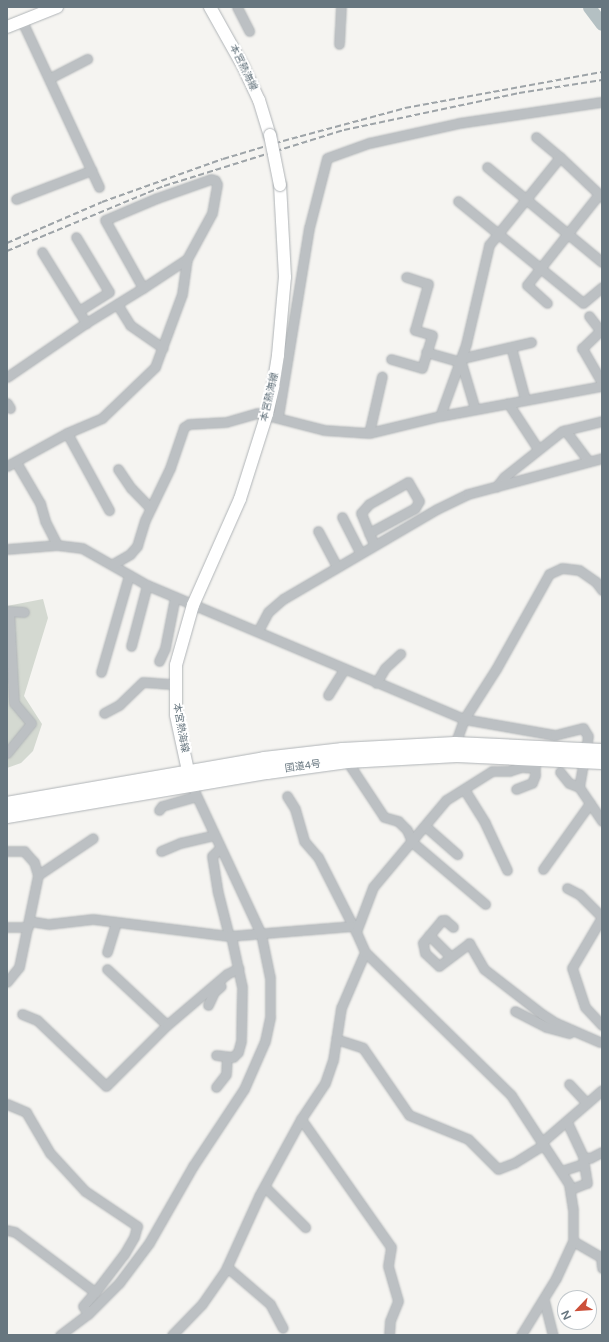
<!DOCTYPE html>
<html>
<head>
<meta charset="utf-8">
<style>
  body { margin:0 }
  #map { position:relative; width:609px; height:1342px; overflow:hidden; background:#f5f4f1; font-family:"Varela Round","Noto Sans JP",sans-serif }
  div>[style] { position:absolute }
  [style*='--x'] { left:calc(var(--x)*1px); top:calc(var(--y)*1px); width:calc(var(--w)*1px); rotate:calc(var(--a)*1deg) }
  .green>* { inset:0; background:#d4d9d1 }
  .river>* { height:13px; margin:-6.5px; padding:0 6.5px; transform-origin:6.5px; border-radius:6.5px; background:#b4c0c3 }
  .roads { filter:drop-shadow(0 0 1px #b0b4b7) drop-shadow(0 0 1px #b0b4b7) }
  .minor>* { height:9px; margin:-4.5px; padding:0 4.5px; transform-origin:4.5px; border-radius:4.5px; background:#bcc0c3 }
  .major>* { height:12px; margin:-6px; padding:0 6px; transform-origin:6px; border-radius:6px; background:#fff }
  .highway>* { height:14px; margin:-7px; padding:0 7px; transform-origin:7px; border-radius:7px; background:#fff }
  .rail>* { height:2px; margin-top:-1px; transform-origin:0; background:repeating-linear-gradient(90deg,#9ea4a8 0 6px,transparent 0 9px) }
  .bridges { filter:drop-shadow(0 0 1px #b0b4b7) drop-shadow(0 0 1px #b0b4b7) }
  .major-bridge>* { height:12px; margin:-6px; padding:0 6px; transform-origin:6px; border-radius:6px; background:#fff }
  span { translate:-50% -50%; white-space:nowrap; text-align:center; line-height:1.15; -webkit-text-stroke:4px #fff; paint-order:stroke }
  .street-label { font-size:10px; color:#67767f }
  .frame { position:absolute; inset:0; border:8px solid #67767f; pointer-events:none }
  .north { position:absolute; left:557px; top:1290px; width:40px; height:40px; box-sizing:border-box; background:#fff; border:1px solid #c2c8cc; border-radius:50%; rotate:245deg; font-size:11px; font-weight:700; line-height:16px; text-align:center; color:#67767f }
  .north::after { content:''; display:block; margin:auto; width:14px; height:18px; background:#cc503a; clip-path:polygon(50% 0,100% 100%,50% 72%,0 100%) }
</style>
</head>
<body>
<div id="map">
  <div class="green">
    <div style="clip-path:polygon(43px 599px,48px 618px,24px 696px,42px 724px,33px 751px,21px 763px,7px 768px,7px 606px)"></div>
  </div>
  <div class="river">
    <div style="--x:589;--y:7;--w:21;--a:53"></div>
  </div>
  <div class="roads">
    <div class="minor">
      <div style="--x:237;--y:7;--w:27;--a:63"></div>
      <div style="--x:22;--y:21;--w:183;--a:65.1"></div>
      <div style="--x:339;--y:44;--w:37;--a:-87"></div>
      <div style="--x:50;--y:78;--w:42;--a:-27.2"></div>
      <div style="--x:536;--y:137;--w:31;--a:40"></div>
      <div style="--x:487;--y:167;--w:149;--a:39.6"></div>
      <div style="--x:16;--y:199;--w:81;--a:-20.9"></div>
      <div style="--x:458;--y:201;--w:161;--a:39.2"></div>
      <div style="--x:583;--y:303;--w:25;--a:-40"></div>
      <div style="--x:76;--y:237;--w:64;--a:59"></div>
      <div style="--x:109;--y:292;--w:36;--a:148"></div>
      <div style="--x:42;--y:252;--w:84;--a:58.2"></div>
      <div style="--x:547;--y:303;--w:27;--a:-138"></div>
      <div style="--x:527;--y:285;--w:116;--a:-51.6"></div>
      <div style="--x:117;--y:304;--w:25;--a:58"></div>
      <div style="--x:130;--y:325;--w:40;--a:34.9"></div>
      <div style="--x:589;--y:316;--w:18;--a:52"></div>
      <div style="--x:602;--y:329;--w:28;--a:136"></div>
      <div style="--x:582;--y:348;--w:39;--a:60"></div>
      <div style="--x:511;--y:347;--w:54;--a:74.9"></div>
      <div style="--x:426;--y:352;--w:36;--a:16"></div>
      <div style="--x:461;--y:362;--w:49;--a:73.4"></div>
      <div style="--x:463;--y:358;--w:70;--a:-13.2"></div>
      <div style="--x:391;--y:359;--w:32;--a:16"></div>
      <div style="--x:422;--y:368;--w:34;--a:-73"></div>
      <div style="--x:432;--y:335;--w:18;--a:-164"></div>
      <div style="--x:415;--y:330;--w:48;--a:-74.2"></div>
      <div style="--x:428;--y:284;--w:23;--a:-162"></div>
      <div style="--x:7;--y:377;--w:96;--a:-34.4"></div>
      <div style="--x:86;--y:323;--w:67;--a:-31.6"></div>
      <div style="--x:143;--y:288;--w:53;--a:-33.4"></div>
      <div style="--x:187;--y:259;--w:52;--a:-61.5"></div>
      <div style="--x:212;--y:213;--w:29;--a:-80"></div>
      <div style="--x:217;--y:184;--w:4;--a:-117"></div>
      <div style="--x:215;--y:180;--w:4;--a:-166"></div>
      <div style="--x:211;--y:179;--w:57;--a:160.6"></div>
      <div style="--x:157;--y:198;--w:56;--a:157.1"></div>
      <div style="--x:105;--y:220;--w:78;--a:60.8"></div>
      <div style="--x:7;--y:403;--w:6;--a:59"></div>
      <div style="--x:508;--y:403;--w:55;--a:56.9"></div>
      <div style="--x:440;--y:416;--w:77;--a:-70.1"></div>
      <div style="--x:466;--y:344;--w:102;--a:-76.9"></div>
      <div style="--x:489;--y:245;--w:113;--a:-51.1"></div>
      <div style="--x:560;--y:157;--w:58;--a:43.6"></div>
      <div style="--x:278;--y:417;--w:192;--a:-80.7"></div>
      <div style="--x:309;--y:228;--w:72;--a:-75.6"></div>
      <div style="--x:327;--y:158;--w:45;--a:-19.7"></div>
      <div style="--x:369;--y:143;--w:92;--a:-12.5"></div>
      <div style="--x:459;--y:123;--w:145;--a:-8.4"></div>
      <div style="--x:565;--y:430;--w:39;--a:53"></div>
      <div style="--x:67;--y:433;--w:88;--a:61.4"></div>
      <div style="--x:369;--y:433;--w:58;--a:-77.2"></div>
      <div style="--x:16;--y:462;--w:48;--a:59.7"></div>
      <div style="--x:40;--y:503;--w:19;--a:74"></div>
      <div style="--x:45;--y:521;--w:27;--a:63"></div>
      <div style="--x:7;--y:466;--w:68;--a:-28.8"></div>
      <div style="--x:67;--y:433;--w:38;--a:-23"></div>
      <div style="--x:102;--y:418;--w:74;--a:-43.9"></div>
      <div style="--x:155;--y:367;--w:78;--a:-69.7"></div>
      <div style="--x:182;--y:294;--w:35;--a:-82"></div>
      <div style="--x:118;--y:469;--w:23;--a:56"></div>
      <div style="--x:131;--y:488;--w:28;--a:46"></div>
      <div style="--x:496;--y:487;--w:13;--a:-51"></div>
      <div style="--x:504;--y:477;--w:74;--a:-38.4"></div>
      <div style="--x:562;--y:431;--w:41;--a:-14"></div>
      <div style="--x:342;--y:517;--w:39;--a:63"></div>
      <div style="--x:318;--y:531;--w:40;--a:62"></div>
      <div style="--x:369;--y:533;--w:52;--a:-28.5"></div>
      <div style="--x:415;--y:508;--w:8;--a:-60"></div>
      <div style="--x:419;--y:501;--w:22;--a:-120"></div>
      <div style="--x:408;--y:482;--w:45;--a:150.6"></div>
      <div style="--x:369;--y:504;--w:12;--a:132"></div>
      <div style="--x:361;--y:513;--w:22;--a:68"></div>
      <div style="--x:369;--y:533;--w:12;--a:66"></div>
      <div style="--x:7;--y:549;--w:50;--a:-4.6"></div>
      <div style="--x:57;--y:545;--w:25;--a:7"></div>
      <div style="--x:82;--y:548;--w:75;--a:29.6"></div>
      <div style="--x:147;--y:585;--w:344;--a:22.9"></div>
      <div style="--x:464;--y:719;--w:92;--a:10"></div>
      <div style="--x:555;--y:735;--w:29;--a:-14"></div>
      <div style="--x:583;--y:728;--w:9;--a:58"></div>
      <div style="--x:588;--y:736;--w:52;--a:100"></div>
      <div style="--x:579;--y:787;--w:41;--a:55.9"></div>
      <div style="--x:113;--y:564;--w:20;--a:-30"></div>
      <div style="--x:130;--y:554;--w:11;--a:-49"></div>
      <div style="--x:137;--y:546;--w:27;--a:-73"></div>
      <div style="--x:145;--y:520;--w:58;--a:-64.3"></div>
      <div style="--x:170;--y:468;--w:43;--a:-71.1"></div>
      <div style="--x:184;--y:427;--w:6;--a:-31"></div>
      <div style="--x:189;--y:424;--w:37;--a:-3"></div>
      <div style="--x:226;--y:422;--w:33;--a:-16"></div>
      <div style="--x:258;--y:413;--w:68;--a:14.4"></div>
      <div style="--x:324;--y:430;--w:45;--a:3.8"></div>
      <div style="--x:369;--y:433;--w:73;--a:-13.5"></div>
      <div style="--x:440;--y:416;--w:165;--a:-10.5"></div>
      <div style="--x:7;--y:611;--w:17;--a:3"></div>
      <div style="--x:258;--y:631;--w:21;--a:-62"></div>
      <div style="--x:268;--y:612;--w:20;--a:-41"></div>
      <div style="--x:283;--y:599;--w:178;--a:-30.3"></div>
      <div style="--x:437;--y:509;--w:34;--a:-26"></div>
      <div style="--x:468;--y:494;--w:139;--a:-15"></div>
      <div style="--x:131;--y:646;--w:63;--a:-75.3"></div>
      <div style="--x:159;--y:661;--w:14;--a:-65"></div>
      <div style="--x:165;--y:648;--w:52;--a:-78.9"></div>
      <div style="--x:101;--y:672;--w:101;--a:-73.9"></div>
      <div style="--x:376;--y:683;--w:17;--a:-59"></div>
      <div style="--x:385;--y:668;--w:21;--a:-43"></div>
      <div style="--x:328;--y:695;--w:31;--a:-58"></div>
      <div style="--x:104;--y:713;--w:17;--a:-28"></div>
      <div style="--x:119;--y:705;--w:33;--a:-44"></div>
      <div style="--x:143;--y:682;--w:31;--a:4"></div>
      <div style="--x:455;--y:744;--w:27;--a:-70"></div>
      <div style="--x:464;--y:719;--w:59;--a:-57.4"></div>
      <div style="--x:496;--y:669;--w:109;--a:-60.8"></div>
      <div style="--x:549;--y:574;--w:14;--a:-25"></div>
      <div style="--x:562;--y:568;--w:17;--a:7"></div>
      <div style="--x:579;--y:570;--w:21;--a:35"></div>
      <div style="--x:596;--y:582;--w:10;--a:53"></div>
      <div style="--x:7;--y:753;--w:38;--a:-51"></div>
      <div style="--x:31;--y:723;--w:26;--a:-130"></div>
      <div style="--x:14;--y:703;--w:92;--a:-93.1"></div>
      <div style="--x:347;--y:761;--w:67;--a:56.5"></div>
      <div style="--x:384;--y:817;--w:15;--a:16"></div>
      <div style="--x:398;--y:821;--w:13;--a:45"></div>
      <div style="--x:407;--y:830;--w:13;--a:67"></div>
      <div style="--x:412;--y:842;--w:96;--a:40.3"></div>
      <div style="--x:560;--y:772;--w:14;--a:51"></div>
      <div style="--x:569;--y:783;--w:11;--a:22"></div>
      <div style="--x:464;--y:789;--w:40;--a:58"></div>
      <div style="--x:485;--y:823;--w:52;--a:64.9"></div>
      <div style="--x:516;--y:789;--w:17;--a:-21"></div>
      <div style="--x:532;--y:783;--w:9;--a:-69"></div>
      <div style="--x:535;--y:775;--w:13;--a:-90"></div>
      <div style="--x:287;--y:796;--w:15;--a:58"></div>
      <div style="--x:295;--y:809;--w:33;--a:74"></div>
      <div style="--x:304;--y:841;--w:21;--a:49"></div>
      <div style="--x:318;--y:857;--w:77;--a:63.1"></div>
      <div style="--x:159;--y:810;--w:5;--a:-53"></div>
      <div style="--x:162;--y:806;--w:35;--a:-16"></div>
      <div style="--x:425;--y:826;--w:43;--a:41.2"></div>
      <div style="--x:220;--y:848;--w:11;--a:135"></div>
      <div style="--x:212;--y:856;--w:37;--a:81"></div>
      <div style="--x:218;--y:893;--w:44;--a:75.7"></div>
      <div style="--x:7;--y:851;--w:17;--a:0"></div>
      <div style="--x:24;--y:851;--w:15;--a:48"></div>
      <div style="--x:34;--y:862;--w:14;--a:73"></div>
      <div style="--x:38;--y:875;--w:94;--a:101.7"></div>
      <div style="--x:19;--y:967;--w:19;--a:129"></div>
      <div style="--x:161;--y:851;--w:21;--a:-23"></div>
      <div style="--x:180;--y:843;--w:35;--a:-13"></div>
      <div style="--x:543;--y:869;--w:81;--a:-54.5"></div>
      <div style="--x:38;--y:875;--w:66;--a:-33.9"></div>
      <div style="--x:567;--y:888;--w:13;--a:27"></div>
      <div style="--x:579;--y:894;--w:33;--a:45"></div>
      <div style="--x:602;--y:917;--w:59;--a:120.5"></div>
      <div style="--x:572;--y:968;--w:41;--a:71.6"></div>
      <div style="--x:585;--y:1007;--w:25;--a:47"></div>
      <div style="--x:29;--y:921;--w:20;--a:9"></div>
      <div style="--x:49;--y:924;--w:44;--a:-6.5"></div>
      <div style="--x:93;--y:919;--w:137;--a:7.1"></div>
      <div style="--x:229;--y:936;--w:124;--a:-4.6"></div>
      <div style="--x:353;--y:926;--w:7;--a:63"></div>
      <div style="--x:7;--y:927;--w:21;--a:0"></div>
      <div style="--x:453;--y:927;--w:11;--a:-139"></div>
      <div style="--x:445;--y:920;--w:3;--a:180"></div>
      <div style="--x:442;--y:920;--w:30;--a:130"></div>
      <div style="--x:423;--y:943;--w:10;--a:79"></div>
      <div style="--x:425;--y:953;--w:19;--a:43"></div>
      <div style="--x:439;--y:966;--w:38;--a:-37"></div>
      <div style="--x:469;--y:943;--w:30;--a:60"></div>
      <div style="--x:484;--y:969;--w:73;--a:37.8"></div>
      <div style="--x:542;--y:1014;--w:17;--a:33"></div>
      <div style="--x:556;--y:1023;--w:48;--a:23.4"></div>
      <div style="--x:429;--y:935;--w:30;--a:45"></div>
      <div style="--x:107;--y:952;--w:31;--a:-73"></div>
      <div style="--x:107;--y:969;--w:82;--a:43"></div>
      <div style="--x:208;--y:1005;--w:14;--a:-65"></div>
      <div style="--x:214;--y:992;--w:9;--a:-41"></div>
      <div style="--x:515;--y:1011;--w:35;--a:27"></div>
      <div style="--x:546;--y:1027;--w:24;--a:15"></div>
      <div style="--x:22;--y:1014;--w:16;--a:22"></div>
      <div style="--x:37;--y:1020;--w:95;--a:43.7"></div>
      <div style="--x:106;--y:1086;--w:86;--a:-45"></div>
      <div style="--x:167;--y:1025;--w:79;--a:-40.4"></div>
      <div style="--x:227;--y:974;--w:13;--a:-27"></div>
      <div style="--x:336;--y:1039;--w:28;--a:18"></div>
      <div style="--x:363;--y:1048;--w:81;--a:55.5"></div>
      <div style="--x:409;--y:1115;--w:64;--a:22.1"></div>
      <div style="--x:468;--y:1139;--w:42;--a:45"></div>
      <div style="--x:498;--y:1169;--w:17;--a:-21"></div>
      <div style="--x:514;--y:1163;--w:31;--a:-32"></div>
      <div style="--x:540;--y:1147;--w:5;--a:-68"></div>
      <div style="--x:542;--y:1142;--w:79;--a:-40.9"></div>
      <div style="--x:216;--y:1055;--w:17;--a:7"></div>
      <div style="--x:233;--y:1057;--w:7;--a:-45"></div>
      <div style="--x:238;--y:1052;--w:11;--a:-75"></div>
      <div style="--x:241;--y:1041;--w:54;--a:-88.9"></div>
      <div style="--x:242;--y:987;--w:52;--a:-102.2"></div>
      <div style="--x:569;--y:1084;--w:26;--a:47"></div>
      <div style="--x:216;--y:1087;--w:16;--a:-52"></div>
      <div style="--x:226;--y:1074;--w:17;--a:-87"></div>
      <div style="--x:7;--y:1104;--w:21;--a:23"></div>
      <div style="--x:26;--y:1112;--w:48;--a:59.7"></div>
      <div style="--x:50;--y:1153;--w:52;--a:47.4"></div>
      <div style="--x:85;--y:1191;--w:63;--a:33.9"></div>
      <div style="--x:137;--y:1226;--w:11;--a:105"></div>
      <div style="--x:134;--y:1237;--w:20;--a:120"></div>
      <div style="--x:124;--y:1254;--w:48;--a:127.3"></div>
      <div style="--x:301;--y:1119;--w:156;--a:54.9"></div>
      <div style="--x:391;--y:1247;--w:19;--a:99"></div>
      <div style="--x:388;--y:1266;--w:36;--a:74"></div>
      <div style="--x:398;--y:1301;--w:22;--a:112"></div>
      <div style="--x:390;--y:1321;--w:14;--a:94"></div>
      <div style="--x:567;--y:1122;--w:38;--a:65"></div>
      <div style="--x:583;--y:1157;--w:7;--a:8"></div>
      <div style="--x:590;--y:1158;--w:13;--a:-27"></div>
      <div style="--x:561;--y:1171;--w:23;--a:-18"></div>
      <div style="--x:265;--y:1187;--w:57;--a:45"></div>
      <div style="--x:571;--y:1189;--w:17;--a:-21"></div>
      <div style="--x:587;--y:1183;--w:26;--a:-99"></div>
      <div style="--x:7;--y:1230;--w:8;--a:14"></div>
      <div style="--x:15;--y:1232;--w:100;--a:36.9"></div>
      <div style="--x:95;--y:1292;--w:18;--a:131"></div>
      <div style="--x:83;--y:1306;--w:9;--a:58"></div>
      <div style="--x:573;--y:1241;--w:34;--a:30"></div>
      <div style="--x:601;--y:1258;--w:10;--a:84"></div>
      <div style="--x:227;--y:1267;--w:57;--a:40.7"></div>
      <div style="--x:270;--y:1304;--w:27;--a:62"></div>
      <div style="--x:544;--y:1300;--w:36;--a:76"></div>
      <div style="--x:60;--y:1335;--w:35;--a:-37"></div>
      <div style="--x:88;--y:1314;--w:44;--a:-45"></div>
      <div style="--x:119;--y:1283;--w:50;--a:-53.1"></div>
      <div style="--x:149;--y:1243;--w:89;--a:-60.3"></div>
      <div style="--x:193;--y:1166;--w:92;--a:-56.5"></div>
      <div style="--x:244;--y:1089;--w:52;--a:-66.4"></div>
      <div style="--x:265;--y:1041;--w:25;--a:-78"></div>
      <div style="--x:270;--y:1017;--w:39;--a:-90"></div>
      <div style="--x:270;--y:978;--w:45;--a:-101.6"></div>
      <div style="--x:261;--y:934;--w:166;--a:-115"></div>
      <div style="--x:172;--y:1335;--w:43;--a:-45.9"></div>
      <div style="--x:202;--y:1304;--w:40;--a:-55.1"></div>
      <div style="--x:225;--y:1271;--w:82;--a:-65.6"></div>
      <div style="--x:259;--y:1196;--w:88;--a:-61.4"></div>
      <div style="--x:301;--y:1119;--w:43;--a:-56.3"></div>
      <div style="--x:325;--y:1083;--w:24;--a:-71"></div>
      <div style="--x:333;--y:1060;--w:53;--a:-81.3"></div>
      <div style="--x:341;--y:1008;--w:61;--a:-66.8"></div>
      <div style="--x:521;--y:1335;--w:67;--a:-58.4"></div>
      <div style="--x:556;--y:1278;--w:41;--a:-65.3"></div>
      <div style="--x:573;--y:1241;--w:31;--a:-90"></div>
      <div style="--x:573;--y:1210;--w:26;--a:-99"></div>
      <div style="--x:569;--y:1184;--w:106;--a:-123.1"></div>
      <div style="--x:511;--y:1095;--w:204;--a:-135.6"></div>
      <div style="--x:365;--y:952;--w:22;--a:-114"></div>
      <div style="--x:356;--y:932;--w:48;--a:-69.3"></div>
      <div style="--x:373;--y:887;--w:114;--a:-50"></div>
      <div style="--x:446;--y:800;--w:54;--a:-32.2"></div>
      <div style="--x:492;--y:771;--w:17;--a:0"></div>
      <div style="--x:509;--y:771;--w:13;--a:-18"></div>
      <div style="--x:521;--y:767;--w:14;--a:4"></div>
    </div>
    <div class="major">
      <div style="--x:210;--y:7;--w:68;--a:60.8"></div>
      <div style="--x:243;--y:66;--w:38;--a:65"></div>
      <div style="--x:259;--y:100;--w:37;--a:73"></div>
      <div style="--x:7;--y:27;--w:54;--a:-21.8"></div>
      <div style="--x:190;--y:780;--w:66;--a:-102.2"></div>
      <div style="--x:176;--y:715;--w:50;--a:-90"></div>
      <div style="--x:176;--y:665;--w:62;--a:-74.2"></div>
      <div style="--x:193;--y:605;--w:116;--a:-66.1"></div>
      <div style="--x:240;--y:499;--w:89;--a:-72.4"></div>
      <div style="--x:267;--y:414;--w:28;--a:-77"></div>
      <div style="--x:273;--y:387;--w:32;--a:-81"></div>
      <div style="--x:278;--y:355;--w:78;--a:-84.9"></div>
      <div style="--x:285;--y:277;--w:92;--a:-93.1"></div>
    </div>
    <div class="highway">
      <div style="--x:7;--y:804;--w:261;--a:-9.9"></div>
      <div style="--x:264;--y:759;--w:79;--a:-6.6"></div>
      <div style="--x:342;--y:750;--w:113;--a:-3"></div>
      <div style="--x:455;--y:744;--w:147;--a:2.7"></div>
      <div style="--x:7;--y:816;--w:264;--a:-9.6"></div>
      <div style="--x:267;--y:772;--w:81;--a:-7.8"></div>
      <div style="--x:347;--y:761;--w:110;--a:-3.1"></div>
      <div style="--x:457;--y:755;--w:145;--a:2.8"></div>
    </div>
  </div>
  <div class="rail">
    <div style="--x:7;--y:243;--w:103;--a:-23.3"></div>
    <div style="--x:102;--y:202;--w:128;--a:-19.6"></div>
    <div style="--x:223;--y:159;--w:63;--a:-16.7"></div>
    <div style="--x:283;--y:141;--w:126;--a:-15.1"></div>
    <div style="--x:405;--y:108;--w:200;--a:-10.4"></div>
    <div style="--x:7;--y:251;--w:170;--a:-22.5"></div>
    <div style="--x:164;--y:186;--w:189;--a:-17.3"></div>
    <div style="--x:344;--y:130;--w:179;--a:-11.9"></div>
    <div style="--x:519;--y:93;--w:84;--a:-8.9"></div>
  </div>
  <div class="bridges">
    <div class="major-bridge">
      <div style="--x:270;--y:135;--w:51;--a:78.7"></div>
    </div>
  </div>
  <div class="street-label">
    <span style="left:243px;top:68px;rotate:64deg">本宮熱海線</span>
    <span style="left:270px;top:397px;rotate:-77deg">本宮熱海線</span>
    <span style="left:180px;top:728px;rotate:80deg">本宮熱海線</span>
    <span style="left:303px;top:767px;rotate:-8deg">国道4号</span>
  </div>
  <div class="frame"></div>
  <div class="north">N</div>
</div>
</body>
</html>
